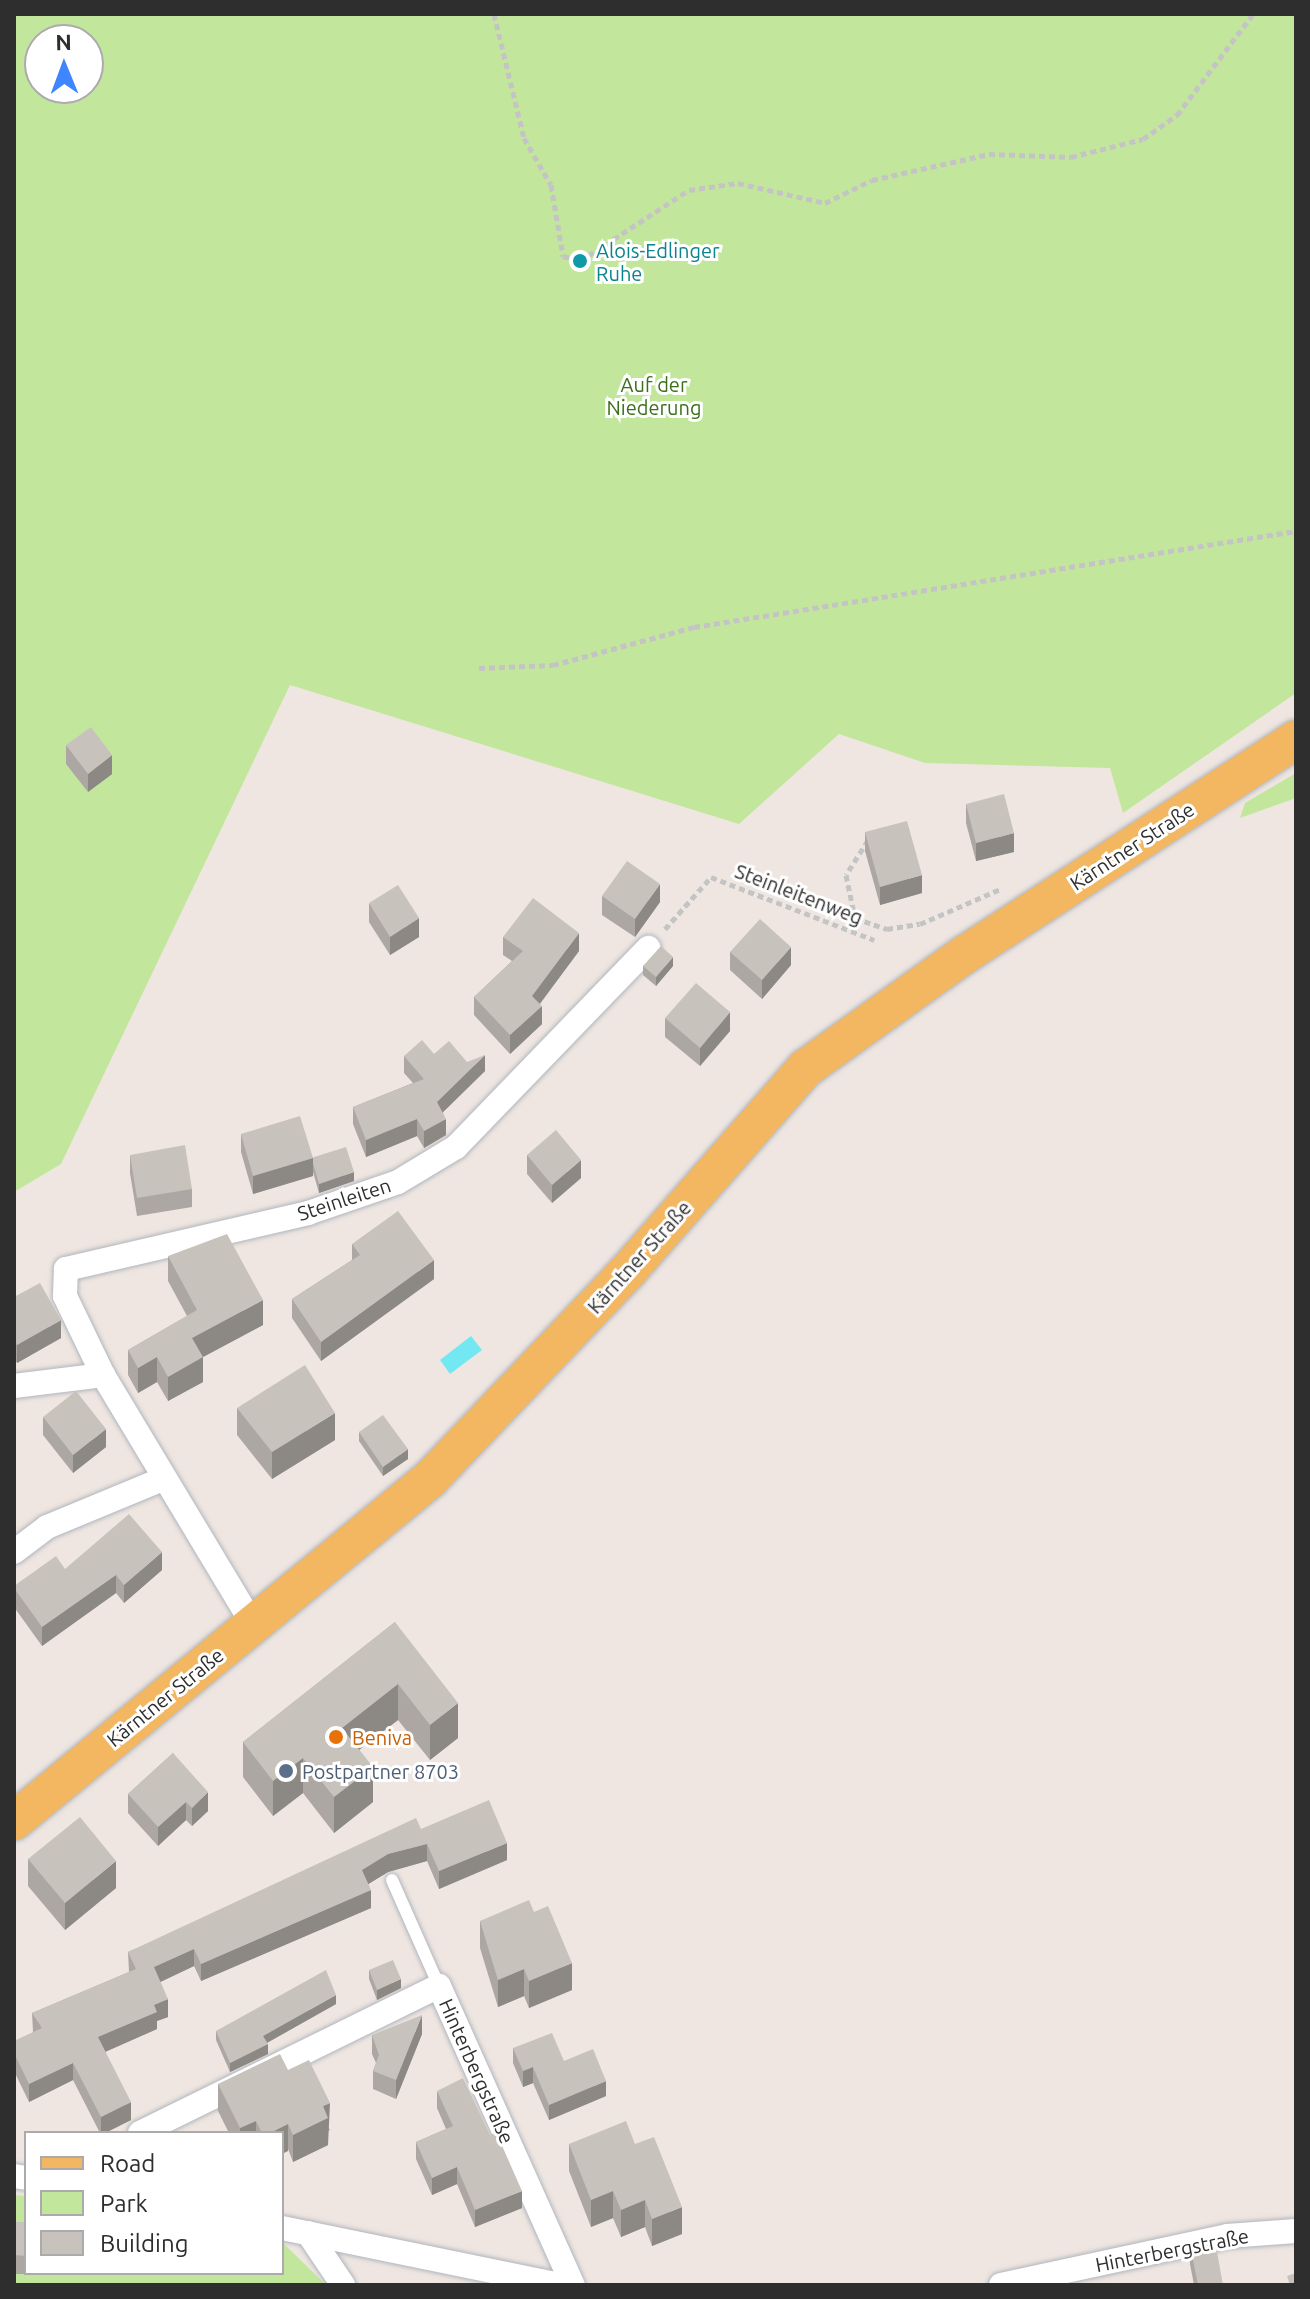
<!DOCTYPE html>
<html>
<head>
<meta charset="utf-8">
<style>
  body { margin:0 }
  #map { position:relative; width:1310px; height:2299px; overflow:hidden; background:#efe6e1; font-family:Ubuntu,sans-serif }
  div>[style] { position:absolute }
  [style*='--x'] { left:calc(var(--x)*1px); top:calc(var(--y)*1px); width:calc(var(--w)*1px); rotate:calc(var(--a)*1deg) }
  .green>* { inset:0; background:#c3e69d }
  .water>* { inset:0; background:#73e8f2 }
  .path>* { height:5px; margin-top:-2.5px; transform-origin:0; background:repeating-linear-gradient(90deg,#c4c4c4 0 6px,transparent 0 10px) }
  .roads { filter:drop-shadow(0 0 2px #b1b6be) drop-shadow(0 0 2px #b1b6be) }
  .service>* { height:12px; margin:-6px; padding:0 6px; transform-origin:6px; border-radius:6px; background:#fff }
  .minor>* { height:24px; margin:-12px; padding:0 12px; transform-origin:12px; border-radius:12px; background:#fff }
  .primary>* { height:38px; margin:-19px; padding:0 19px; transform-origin:19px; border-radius:19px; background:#f4b761 }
  .wall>* { inset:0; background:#aca7a2 }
  .shaded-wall>* { inset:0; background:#8c8884 }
  .building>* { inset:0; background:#c8c2bc }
  .dots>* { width:22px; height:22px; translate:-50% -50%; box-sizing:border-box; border:4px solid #fff; border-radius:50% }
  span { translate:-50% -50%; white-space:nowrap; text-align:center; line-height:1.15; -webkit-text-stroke:6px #fff; paint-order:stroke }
  .culture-label { font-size:20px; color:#0d838f }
  .left { translate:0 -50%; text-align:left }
  .park-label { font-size:20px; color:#3b6f1a }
  .street-label { font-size:20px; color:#2e2e2e }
  .food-label { font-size:20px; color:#c56008 }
  .service-label { font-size:20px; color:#4e5e75 }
  .frame { position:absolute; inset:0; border:16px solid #2e2e2e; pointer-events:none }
  .legend { position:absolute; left:24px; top:2131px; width:260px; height:144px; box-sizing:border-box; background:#fff; border:2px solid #ababab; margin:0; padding:10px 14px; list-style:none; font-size:24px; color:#2e2e2e }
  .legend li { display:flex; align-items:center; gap:16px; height:40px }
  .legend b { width:40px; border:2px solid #ababab }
  .north { position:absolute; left:24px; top:24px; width:80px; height:80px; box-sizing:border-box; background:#fff; border:2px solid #ababab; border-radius:50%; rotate:359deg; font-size:22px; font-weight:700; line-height:32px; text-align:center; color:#2e2e2e }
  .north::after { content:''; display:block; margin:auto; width:28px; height:36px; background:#3f86fe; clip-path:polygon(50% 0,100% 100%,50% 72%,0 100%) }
</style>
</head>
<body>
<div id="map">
  <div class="green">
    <div style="clip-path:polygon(evenodd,14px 14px,1296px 14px,1296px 693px,1123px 813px,1110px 768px,925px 763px,839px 734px,739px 824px,290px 685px,61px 1164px,14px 1192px,14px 14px,40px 40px,88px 40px,88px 88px,40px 88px,40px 40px)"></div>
    <div style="clip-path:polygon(1296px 773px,1296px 798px,1240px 818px,1245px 803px)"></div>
    <div style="clip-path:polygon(14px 2195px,26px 2196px,26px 2273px,282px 2273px,282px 2242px,326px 2285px,14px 2285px)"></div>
  </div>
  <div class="water">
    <div style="clip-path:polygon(471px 1336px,482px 1350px,450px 1374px,440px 1360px)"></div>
  </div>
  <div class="path">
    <div style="--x:494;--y:14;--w:128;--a:76.4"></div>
    <div style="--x:524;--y:138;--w:54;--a:60.1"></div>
    <div style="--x:551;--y:185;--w:72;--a:80.4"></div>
    <div style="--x:563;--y:256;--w:18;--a:16"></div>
    <div style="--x:580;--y:261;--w:130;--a:-33.1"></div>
    <div style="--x:689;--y:190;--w:49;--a:-8.1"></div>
    <div style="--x:738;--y:183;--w:89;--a:12.9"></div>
    <div style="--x:825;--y:203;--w:52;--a:-26.1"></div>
    <div style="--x:872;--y:180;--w:120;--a:-12.5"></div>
    <div style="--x:989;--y:154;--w:82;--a:2.1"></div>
    <div style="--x:1071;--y:157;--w:74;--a:-14"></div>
    <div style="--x:1143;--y:139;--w:42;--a:-35.2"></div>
    <div style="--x:1177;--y:115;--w:126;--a:-53"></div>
    <div style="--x:479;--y:668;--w:74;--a:-2.3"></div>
    <div style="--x:553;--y:665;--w:146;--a:-15.1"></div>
    <div style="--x:694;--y:627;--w:610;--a:-9.06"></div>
    <div style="--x:868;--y:840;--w:41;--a:122.2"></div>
    <div style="--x:846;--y:875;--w:44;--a:78.2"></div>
    <div style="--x:855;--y:918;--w:34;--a:19"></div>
    <div style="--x:887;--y:929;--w:33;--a:-9"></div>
    <div style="--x:920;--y:924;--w:87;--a:-23.6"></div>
    <div style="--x:665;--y:929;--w:69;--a:-48.5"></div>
    <div style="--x:711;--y:877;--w:175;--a:21.1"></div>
  </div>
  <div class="roads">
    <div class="service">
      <div style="--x:392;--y:1880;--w:116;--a:66.1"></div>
    </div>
    <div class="minor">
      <div style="--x:103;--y:1375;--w:293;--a:59"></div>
      <div style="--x:14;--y:1386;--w:90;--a:-7"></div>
      <div style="--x:103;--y:1375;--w:88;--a:-115.7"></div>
      <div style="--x:65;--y:1296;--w:27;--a:-88"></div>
      <div style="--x:66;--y:1269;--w:248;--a:-13"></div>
      <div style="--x:308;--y:1213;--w:95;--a:-19"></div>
      <div style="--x:398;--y:1182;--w:68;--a:-31.1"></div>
      <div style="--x:456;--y:1147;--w:277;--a:-46"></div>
      <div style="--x:14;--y:1552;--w:41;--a:-37.1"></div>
      <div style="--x:47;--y:1527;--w:126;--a:-22.5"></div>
      <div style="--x:140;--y:2133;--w:333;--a:-26.2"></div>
      <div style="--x:439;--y:1986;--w:328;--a:65.9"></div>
      <div style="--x:14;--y:2176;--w:12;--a:9"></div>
      <div style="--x:282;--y:2228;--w:284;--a:11.6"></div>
      <div style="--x:308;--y:2233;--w:63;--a:56.1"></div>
      <div style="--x:1001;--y:2285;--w:231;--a:-12.2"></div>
      <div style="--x:1227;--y:2236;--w:69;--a:-4.1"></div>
    </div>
    <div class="primary">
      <div style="--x:14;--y:1821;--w:539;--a:-39.42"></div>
      <div style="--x:430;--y:1479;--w:287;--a:-46.4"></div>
      <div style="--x:628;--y:1271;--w:270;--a:-48.8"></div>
      <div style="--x:806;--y:1068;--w:194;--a:-35.6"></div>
      <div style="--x:964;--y:955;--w:396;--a:-33"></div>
    </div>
  </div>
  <div class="wall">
    <div style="clip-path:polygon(66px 745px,112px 774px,88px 792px,66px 764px)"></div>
    <div style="clip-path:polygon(966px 804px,1014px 852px,976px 861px,966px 823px)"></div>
    <div style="clip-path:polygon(865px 832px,922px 893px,880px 905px,865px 851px)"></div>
    <div style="clip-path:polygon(602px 896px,660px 902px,635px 937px,602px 915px)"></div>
    <div style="clip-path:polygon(369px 903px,419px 937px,390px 955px,369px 922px)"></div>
    <div style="clip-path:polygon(503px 937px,579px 951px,540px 1004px,542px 1024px,510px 1054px,474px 1015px,474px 997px,512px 961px,503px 955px)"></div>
    <div style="clip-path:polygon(730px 952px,791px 965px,762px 999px,730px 970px)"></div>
    <div style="clip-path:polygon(643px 966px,673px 966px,656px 986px,643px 975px)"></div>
    <div style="clip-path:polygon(665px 1018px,730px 1031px,700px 1066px,665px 1037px)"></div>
    <div style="clip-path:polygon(434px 1054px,467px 1062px,485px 1071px,443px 1112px,446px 1135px,424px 1148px,417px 1136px,366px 1157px,353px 1124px,353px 1107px,413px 1083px,404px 1073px,404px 1056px)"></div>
    <div style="clip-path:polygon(241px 1134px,312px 1158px,354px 1181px,319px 1193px,313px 1172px,313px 1176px,253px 1194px,241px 1152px)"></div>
    <div style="clip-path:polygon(130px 1155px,192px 1189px,192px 1207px,137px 1216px,130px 1173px)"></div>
    <div style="clip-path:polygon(527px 1155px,581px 1178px,552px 1203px,527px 1174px)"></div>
    <div style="clip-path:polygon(352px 1244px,434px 1279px,321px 1361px,292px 1318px,292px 1299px,352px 1260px)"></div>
    <div style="clip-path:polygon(168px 1256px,263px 1325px,203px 1357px,203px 1382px,168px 1401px,157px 1382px,138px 1393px,128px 1375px,128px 1350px,187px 1316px,168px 1281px)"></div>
    <div style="clip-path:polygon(14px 1297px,61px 1338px,17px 1363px,14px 1358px)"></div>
    <div style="clip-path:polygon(237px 1408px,335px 1440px,272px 1479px,237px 1435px)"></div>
    <div style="clip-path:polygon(43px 1417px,106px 1447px,73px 1473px,43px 1435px)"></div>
    <div style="clip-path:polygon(359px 1432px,408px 1459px,383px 1476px,359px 1441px)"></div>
    <div style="clip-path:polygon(65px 1569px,162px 1570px,124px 1603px,116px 1593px,42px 1646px,14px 1607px,14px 1586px)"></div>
    <div style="clip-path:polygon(395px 1622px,458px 1738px,430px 1760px,398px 1720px,359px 1750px,373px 1802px,334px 1833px,303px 1793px,273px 1816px,243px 1777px,243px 1742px)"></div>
    <div style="clip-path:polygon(173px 1753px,208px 1811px,192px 1826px,186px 1820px,158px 1846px,128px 1813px,128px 1794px)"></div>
    <div style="clip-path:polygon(421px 1829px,507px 1860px,439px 1889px,427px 1861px,388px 1872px,368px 1884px,371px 1908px,201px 1981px,194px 1966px,160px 1982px,168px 2017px,157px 2021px,157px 2029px,105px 2052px,131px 2120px,105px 2133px,100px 2133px,73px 2080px,29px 2102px,14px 2071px,14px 2049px,33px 2032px,32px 2013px,129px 1972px,128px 1952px)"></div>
    <div style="clip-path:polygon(28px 1859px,116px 1888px,65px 1930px,28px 1886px)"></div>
    <div style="clip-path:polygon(534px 1912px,572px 1990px,529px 2008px,524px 1996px,498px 2007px,480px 1948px,480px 1921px)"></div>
    <div style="clip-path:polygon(369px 1970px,401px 1988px,377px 2000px,369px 1979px)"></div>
    <div style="clip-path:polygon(336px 2004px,267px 2043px,268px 2054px,230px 2072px,216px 2040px,216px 2031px)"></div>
    <div style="clip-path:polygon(422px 2034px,396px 2099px,373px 2089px,373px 2071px,376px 2063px,372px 2054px,372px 2035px)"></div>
    <div style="clip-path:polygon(513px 2048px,564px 2061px,606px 2096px,549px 2120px,533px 2083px,523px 2087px,513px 2063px)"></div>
    <div style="clip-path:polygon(288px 2070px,330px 2130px,328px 2131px,328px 2145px,293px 2162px,282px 2133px,229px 2133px,218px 2111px,218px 2084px)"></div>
    <div style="clip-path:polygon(437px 2091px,522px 2208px,475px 2227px,457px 2184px,432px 2195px,416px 2159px,416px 2142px,446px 2129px,437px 2108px)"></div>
    <div style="clip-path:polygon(569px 2144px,635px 2144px,682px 2234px,652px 2246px,645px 2227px,621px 2237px,613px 2218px,591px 2227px,569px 2171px)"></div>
    <div style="clip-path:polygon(14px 2222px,26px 2222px,26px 2273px,32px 2273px,32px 2274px,14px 2274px)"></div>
    <div style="clip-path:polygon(1190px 2245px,1223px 2285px,1194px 2285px,1190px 2264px)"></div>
  </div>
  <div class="shaded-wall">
    <div style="clip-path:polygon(112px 755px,112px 774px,88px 792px,88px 774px)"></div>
    <div style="clip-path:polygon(1014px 833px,1014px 852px,976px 861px,976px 843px)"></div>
    <div style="clip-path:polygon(922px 875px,922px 893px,880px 905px,880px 887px)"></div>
    <div style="clip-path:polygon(660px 884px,660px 902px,635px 937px,635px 919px)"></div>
    <div style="clip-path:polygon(419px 918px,419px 937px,390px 955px,390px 937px)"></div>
    <div style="clip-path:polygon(579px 933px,579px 951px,532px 1014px,532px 996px)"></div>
    <div style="clip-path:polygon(791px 947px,791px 965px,762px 999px,762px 980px)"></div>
    <div style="clip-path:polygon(673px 957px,673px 966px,656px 986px,656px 977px)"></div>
    <div style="clip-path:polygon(542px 1006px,542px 1024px,510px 1054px,510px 1035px)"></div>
    <div style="clip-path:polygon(730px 1012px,730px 1031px,700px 1066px,700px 1048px)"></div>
    <div style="clip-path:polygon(485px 1055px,485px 1071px,437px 1118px,437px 1102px)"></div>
    <div style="clip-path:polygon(417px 1119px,417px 1136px,366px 1157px,366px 1140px)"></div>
    <div style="clip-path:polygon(446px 1119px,446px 1135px,424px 1148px,424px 1131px)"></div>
    <div style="clip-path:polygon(313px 1158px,313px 1176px,253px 1194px,253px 1176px)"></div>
    <div style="clip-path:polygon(581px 1160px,581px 1178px,552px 1203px,552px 1185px)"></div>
    <div style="clip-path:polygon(354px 1172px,354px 1181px,319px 1193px,319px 1184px)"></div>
    <div style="clip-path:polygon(434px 1260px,434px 1279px,321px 1361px,321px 1342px)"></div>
    <div style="clip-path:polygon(263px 1300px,263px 1325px,203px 1357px,203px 1382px,168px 1401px,168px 1377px,192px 1338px)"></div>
    <div style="clip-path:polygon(61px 1320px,61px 1338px,17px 1363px,17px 1345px)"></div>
    <div style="clip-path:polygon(157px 1357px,157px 1382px,138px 1393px,138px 1368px)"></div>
    <div style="clip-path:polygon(335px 1413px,335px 1440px,272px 1479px,272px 1452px)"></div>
    <div style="clip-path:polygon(106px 1429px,106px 1447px,73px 1473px,73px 1455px)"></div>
    <div style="clip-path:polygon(408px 1449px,408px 1459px,383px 1476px,383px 1467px)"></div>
    <div style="clip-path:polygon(162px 1552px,162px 1570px,124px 1603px,124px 1585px)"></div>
    <div style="clip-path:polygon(116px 1575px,116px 1593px,42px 1646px,42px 1627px)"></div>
    <div style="clip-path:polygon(398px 1684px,398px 1720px,342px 1763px,342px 1728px)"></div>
    <div style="clip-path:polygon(458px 1703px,458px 1738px,430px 1760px,430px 1725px)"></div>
    <div style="clip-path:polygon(303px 1758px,303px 1793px,273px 1816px,273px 1781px)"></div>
    <div style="clip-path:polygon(373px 1767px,373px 1802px,334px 1833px,334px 1797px)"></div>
    <div style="clip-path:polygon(208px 1792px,208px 1811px,192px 1826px,192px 1808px)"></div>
    <div style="clip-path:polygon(186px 1802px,186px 1820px,158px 1846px,158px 1827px)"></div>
    <div style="clip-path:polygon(507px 1843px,507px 1860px,439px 1889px,439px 1871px)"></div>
    <div style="clip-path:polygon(427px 1844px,427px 1861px,388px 1872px,362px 1888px,362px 1870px,388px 1854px)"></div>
    <div style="clip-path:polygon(116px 1861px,116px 1888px,65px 1930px,65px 1903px)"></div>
    <div style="clip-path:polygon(371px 1890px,371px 1908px,201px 1981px,201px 1964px)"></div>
    <div style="clip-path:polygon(194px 1949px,194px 1966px,154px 1985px,154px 1967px)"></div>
    <div style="clip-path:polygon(572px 1963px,572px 1990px,529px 2008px,529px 1981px)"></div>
    <div style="clip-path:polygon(524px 1969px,524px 1996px,498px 2007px,498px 1980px)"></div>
    <div style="clip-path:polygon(401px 1979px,401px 1988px,377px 2000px,377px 1990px)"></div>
    <div style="clip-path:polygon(336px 1995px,336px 2004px,263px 2045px,263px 2036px)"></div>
    <div style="clip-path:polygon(168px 1999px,168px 2017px,157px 2021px,157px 2029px,98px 2055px,98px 2037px,154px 2005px)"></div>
    <div style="clip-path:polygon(422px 2015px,422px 2034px,396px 2099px,396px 2080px)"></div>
    <div style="clip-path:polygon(268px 2044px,268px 2054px,230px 2072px,230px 2063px)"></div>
    <div style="clip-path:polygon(73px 2063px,73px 2080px,29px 2102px,29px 2084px)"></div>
    <div style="clip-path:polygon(533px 2067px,533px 2083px,523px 2087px,523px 2071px)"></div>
    <div style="clip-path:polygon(606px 2081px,606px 2096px,549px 2120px,549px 2105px)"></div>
    <div style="clip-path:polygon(131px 2102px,131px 2120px,105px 2133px,101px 2133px,101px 2117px)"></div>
    <div style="clip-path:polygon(330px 2103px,328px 2145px,293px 2162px,293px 2135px,323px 2106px)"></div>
    <div style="clip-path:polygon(256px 2121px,256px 2133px,240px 2133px,240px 2128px)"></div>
    <div style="clip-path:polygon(288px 2124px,288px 2151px,282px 2154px,282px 2133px,270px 2133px)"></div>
    <div style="clip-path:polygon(457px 2167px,457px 2184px,432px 2195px,432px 2178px)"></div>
    <div style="clip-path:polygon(522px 2191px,522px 2208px,475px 2227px,475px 2210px)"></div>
    <div style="clip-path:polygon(613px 2191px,613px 2218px,591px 2227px,591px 2200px)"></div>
    <div style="clip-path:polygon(645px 2200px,645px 2227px,621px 2237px,621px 2210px)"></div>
    <div style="clip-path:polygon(682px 2207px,682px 2234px,652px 2246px,652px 2219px)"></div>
  </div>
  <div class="building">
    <div style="clip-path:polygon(91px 727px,112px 755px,88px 774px,66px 745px)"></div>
    <div style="clip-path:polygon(1004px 794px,1014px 833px,976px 843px,966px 804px)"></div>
    <div style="clip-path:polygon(907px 821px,922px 875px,880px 887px,865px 832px)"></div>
    <div style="clip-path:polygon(627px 861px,660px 884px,635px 919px,602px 896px)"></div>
    <div style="clip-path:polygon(398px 885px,419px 918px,390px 937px,369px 903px)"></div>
    <div style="clip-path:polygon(533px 898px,579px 933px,532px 996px,542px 1006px,510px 1035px,474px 997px,523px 951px,503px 937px)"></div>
    <div style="clip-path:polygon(760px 919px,791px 947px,762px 980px,730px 952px)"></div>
    <div style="clip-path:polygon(661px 946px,673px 957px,656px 977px,643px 966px)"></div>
    <div style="clip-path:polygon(696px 983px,730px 1012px,700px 1048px,665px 1018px)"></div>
    <div style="clip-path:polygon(422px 1040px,434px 1054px,449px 1041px,467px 1062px,485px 1055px,437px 1102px,446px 1119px,424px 1131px,417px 1119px,366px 1140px,353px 1107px,424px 1079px,404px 1056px)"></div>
    <div style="clip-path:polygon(300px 1116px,313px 1158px,253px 1176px,241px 1134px)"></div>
    <div style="clip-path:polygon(556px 1130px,581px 1160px,552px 1185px,527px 1155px)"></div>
    <div style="clip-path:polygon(185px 1145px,192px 1189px,137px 1198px,130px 1155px)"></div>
    <div style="clip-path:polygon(346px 1147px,354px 1172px,319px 1184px,313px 1163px,313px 1158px,311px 1158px)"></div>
    <div style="clip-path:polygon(398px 1211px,434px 1260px,321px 1342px,292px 1299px,360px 1255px,352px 1244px)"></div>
    <div style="clip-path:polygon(227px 1234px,263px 1300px,192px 1338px,203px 1357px,168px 1377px,157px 1357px,138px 1368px,128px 1350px,197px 1310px,168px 1256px)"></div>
    <div style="clip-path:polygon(40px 1283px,61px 1320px,17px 1345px,14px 1339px,14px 1297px)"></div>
    <div style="clip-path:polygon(305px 1365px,335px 1413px,272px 1452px,237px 1408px)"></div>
    <div style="clip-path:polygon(76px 1391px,106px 1429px,73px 1455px,43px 1417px)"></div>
    <div style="clip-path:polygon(383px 1415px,408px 1449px,383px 1467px,359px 1432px)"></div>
    <div style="clip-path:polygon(129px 1514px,162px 1552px,124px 1585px,116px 1575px,42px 1627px,14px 1588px,14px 1586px,56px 1556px,65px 1569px)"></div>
    <div style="clip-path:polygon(395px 1622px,458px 1703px,430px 1725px,398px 1684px,342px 1728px,373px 1767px,334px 1797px,303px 1758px,273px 1781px,243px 1742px)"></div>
    <div style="clip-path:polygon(173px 1753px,208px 1792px,192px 1808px,186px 1802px,158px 1827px,128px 1794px)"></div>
    <div style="clip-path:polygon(489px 1800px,507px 1843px,439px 1871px,427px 1844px,388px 1854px,362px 1870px,371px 1890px,201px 1964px,194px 1949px,154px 1967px,168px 1999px,154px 2005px,157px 2012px,98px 2037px,131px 2102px,101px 2117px,73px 2063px,29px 2084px,14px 2053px,14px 2049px,16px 2040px,42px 2028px,32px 2013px,136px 1969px,128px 1952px,416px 1818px,421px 1829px)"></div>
    <div style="clip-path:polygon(80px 1817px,116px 1861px,65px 1903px,28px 1859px)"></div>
    <div style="clip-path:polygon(529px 1900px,534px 1912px,548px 1906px,572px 1963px,529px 1981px,524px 1969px,498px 1980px,480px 1921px)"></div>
    <div style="clip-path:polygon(393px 1960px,401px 1979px,377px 1990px,369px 1970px)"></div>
    <div style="clip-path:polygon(326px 1970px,336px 1995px,263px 2036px,268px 2044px,230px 2063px,216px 2031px)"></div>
    <div style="clip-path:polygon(422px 2015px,396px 2080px,373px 2071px,379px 2055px,372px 2035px)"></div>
    <div style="clip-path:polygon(552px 2033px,564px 2061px,593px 2049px,606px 2081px,549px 2105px,533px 2067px,523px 2071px,513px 2048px)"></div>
    <div style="clip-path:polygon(280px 2054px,288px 2070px,309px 2060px,330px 2103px,323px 2106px,328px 2118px,293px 2135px,288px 2124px,270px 2133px,262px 2133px,256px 2121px,240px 2128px,218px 2084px)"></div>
    <div style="clip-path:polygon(463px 2078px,490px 2135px,496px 2132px,522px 2191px,475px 2210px,457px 2167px,432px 2178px,416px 2142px,453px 2126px,437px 2091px)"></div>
    <div style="clip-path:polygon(626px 2121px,635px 2144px,654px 2137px,682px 2207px,652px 2219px,645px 2200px,621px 2210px,613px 2191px,591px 2200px,569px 2144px)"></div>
    <div style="clip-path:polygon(14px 2222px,26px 2222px,26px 2256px,14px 2255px)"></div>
    <div style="clip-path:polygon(1215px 2241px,1223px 2285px,1198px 2285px,1190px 2245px)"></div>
    <div style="clip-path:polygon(1296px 2273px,1296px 2285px,1290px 2285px,1287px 2276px)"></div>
  </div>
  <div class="dots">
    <div style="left:580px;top:261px;background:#0f9aa8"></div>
    <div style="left:336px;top:1737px;background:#e8710a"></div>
    <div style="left:286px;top:1771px;background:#5c6f8a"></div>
  </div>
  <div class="culture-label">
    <span class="left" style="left:596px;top:262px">Alois-Edlinger<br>Ruhe</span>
  </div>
  <div class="park-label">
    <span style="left:654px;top:396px">Auf der<br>Niederung</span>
  </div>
  <div class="street-label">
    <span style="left:1132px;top:846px;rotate:-33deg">Kärntner Straße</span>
    <span style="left:799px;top:894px;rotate:21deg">Steinleitenweg</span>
    <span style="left:344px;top:1199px;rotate:-18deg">Steinleiten</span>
    <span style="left:639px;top:1257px;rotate:-48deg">Kärntner Straße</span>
    <span style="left:165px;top:1697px;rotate:-39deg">Kärntner Straße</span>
    <span style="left:477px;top:2071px;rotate:66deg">Hinterbergstraße</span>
    <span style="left:1172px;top:2250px;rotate:-11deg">Hinterbergstraße</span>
  </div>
  <div class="food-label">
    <span class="left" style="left:352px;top:1737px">Beniva</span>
  </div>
  <div class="service-label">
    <span class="left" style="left:302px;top:1771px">Postpartner 8703</span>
  </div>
  <div class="frame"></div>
  <ul class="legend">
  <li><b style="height:10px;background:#f4b761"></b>Road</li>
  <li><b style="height:22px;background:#c3e69d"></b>Park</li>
  <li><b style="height:22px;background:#c8c2bc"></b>Building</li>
  </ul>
  <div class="north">N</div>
</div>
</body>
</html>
